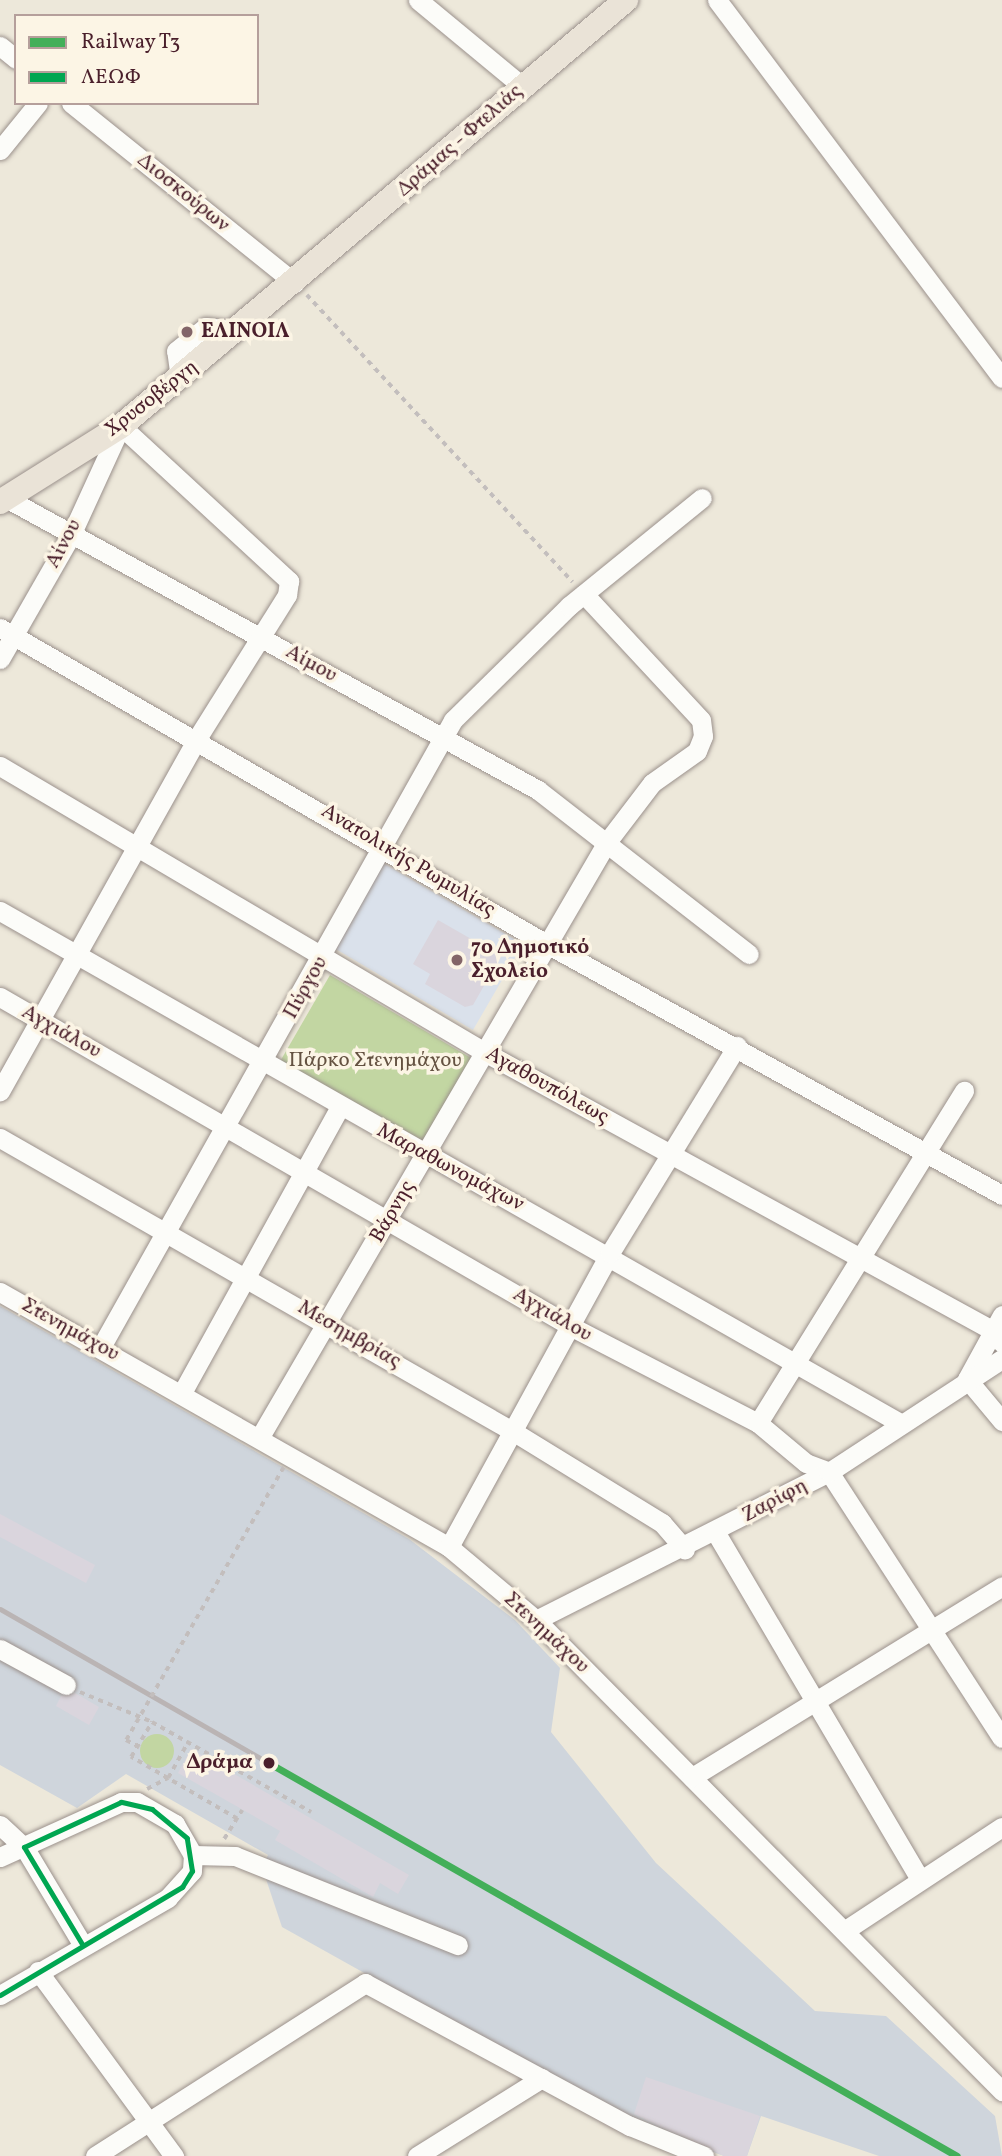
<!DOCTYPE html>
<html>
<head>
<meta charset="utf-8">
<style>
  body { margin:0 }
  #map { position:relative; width:1002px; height:2156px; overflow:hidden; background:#ede8da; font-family:Vollkorn,serif }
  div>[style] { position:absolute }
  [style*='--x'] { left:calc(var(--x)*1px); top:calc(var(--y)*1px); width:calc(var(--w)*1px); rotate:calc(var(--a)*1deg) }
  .built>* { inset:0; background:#dae1eb }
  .industrial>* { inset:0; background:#cfd5dc }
  .green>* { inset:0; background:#c2d6a2 }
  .round { border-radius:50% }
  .building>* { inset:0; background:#dad5dd }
  .path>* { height:3.5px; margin-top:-1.75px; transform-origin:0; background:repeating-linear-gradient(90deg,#c3bebd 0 5px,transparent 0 10px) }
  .roads { filter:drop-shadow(0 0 2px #9b918c) drop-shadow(0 0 2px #9b918c) }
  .minor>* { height:19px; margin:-9.5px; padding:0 9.5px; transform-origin:9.5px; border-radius:9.5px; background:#fcfcf9 }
  .major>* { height:24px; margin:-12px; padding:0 12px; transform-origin:12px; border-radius:12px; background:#eae3d7 }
  .rail>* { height:5px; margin:-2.5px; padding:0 2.5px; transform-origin:2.5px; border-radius:2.5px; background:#bab4b4 }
  .path-bridge>* { height:3.5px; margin-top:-1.75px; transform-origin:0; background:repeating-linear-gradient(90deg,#c3bebd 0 5px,transparent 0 10px) }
  .bus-1>* { height:5px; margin:-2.5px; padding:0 2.5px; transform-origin:2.5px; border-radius:2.5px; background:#00a651 }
  .rail-1>* { height:7px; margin:-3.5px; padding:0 3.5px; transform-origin:3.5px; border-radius:3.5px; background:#43af59 }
  .dots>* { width:19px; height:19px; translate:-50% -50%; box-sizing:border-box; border:4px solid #fcf5e5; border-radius:50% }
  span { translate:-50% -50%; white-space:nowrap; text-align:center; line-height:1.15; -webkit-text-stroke:7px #fcf5e5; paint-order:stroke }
  .street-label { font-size:21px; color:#4a1f2b }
  .poi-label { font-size:21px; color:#4a1f2b; font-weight:700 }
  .left { translate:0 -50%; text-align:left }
  .park-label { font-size:21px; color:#645241 }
  .stop-label { font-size:21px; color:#4a1f2b; font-weight:700 }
  .right { translate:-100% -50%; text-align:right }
  .legend { position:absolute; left:14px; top:14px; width:245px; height:91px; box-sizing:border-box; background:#fcf5e5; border:2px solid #b59f9b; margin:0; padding:9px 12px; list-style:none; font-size:21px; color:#4a1f2b }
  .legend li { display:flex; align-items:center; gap:14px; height:35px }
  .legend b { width:35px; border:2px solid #b59f9b }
</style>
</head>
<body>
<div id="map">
  <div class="built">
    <div style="clip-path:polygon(383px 863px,523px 944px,473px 1030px,334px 948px)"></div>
  </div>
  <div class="industrial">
    <div style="clip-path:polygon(0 1306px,409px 1539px,515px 1620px,560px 1668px,551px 1732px,656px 1863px,815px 2011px,886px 2016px,995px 2116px,1002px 2156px,879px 2156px,761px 2116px,747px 2156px,724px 2156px,631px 2122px,282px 1927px,262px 1867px,268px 1855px,126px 1774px,77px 1808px,0 1765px)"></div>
  </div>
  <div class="green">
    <div style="clip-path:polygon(330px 975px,471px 1058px,419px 1147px,278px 1065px)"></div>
    <div class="round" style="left:140px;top:1734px;width:34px;height:34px"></div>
  </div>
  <div class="building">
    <div style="clip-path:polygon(438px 920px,501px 956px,473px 1005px,465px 1007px,425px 984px,430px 974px,413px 964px)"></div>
    <div style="clip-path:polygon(0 1514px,95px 1565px,86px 1583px,0 1537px)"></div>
    <div style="clip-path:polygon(75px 1693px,99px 1707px,89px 1725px,56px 1706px,61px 1696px)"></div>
    <div style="clip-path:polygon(191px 1749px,409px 1875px,398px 1894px,380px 1883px,373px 1897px,275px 1840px,280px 1831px,178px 1773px)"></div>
    <div style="clip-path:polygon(646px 2077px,760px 2116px,747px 2156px,724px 2156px,634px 2114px)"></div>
  </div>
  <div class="path">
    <div style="--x:307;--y:295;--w:391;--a:47.2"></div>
    <div style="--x:80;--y:1692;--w:78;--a:22.6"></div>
    <div style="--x:126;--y:1740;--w:13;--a:27"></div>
    <div style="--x:147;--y:1789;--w:24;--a:-28"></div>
    <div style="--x:168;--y:1778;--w:41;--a:-60.9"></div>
    <div style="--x:237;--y:1819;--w:123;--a:-149.7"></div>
    <div style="--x:131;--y:1757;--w:41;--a:-59"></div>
    <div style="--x:152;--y:1722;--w:183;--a:29.5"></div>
    <div style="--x:224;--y:1839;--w:34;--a:-58"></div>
  </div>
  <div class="roads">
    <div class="minor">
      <div style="--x:418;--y:0;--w:135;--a:39.6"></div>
      <div style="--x:717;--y:0;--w:473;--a:53"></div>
      <div style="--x:0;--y:46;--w:21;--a:39"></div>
      <div style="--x:71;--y:103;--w:287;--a:38.8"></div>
      <div style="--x:0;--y:150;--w:60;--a:-51"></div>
      <div style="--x:180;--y:378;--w:27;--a:-98"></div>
      <div style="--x:176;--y:351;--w:38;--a:-39"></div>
      <div style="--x:206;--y:327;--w:31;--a:7"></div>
      <div style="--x:6;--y:498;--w:607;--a:28.76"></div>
      <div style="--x:538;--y:790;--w:267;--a:37.9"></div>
      <div style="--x:0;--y:628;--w:629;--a:30.03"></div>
      <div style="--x:545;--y:943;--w:522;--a:28.87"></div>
      <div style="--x:0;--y:659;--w:143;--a:-60.2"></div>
      <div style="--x:71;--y:535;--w:120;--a:-65.4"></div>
      <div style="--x:121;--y:426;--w:229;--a:42.7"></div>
      <div style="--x:289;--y:581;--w:14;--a:98"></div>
      <div style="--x:287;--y:595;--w:168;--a:122.1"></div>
      <div style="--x:198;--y:737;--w:406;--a:119.2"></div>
      <div style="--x:0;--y:766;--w:564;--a:30.56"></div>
      <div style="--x:486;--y:1053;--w:577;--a:28.7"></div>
      <div style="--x:992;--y:1330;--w:16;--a:52"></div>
      <div style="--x:0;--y:911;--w:1035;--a:29.64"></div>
      <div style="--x:0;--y:997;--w:660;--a:29.98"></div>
      <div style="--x:572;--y:1327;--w:209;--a:27.3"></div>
      <div style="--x:758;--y:1423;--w:62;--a:39.8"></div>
      <div style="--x:806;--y:1463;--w:25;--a:21"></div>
      <div style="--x:829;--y:1472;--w:317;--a:57"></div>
      <div style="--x:0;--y:1138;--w:592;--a:29.77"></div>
      <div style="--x:514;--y:1432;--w:174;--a:31.6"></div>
      <div style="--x:662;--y:1523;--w:35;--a:49"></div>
      <div style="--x:0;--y:1292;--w:516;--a:29.59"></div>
      <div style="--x:449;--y:1547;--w:114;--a:40"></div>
      <div style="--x:536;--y:1620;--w:663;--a:45.31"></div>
      <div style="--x:1002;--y:1315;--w:73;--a:118.7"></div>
      <div style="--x:967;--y:1379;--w:55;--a:50.2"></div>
      <div style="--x:101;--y:1347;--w:719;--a:-60.69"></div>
      <div style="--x:453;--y:720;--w:163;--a:-44.5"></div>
      <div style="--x:569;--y:606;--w:171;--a:-39.1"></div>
      <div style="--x:183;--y:1391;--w:323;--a:-61.1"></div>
      <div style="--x:758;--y:1423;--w:391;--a:-58.2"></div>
      <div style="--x:261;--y:1435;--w:687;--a:-59.74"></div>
      <div style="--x:607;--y:842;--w:74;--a:-52.7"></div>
      <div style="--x:652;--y:783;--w:55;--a:-35.4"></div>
      <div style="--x:697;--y:751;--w:16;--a:-68"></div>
      <div style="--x:703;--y:736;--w:16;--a:-97"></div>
      <div style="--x:701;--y:720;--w:172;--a:-132.9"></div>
      <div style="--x:716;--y:1533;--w:399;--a:59.5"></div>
      <div style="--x:449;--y:1547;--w:335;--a:-61.3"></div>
      <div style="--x:610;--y:1253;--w:243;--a:-58.5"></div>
      <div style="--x:536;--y:1620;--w:328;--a:-26.8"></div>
      <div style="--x:829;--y:1472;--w:207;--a:-33.2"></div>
      <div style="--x:0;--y:1649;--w:75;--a:28.6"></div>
      <div style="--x:692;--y:1777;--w:364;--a:-31.6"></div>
      <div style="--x:0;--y:1825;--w:33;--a:43"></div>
      <div style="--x:24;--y:1847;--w:113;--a:59.1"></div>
      <div style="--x:193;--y:1855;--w:42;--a:1.4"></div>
      <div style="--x:235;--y:1856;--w:240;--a:21.8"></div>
      <div style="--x:0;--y:1857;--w:133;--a:-24.4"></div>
      <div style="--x:121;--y:1802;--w:16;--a:0"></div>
      <div style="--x:137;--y:1802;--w:44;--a:30.1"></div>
      <div style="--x:175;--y:1824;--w:36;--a:60"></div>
      <div style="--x:193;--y:1855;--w:16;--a:94"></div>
      <div style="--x:192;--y:1871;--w:36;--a:132"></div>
      <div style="--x:168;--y:1898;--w:194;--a:150"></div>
      <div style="--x:844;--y:1931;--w:189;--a:-33.4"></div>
      <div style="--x:38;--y:1971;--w:230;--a:53.7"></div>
      <div style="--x:95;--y:2156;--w:321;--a:-32.6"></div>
      <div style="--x:365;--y:1983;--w:301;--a:28.4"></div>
      <div style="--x:630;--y:2126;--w:80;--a:22.1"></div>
      <div style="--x:417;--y:2156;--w:147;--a:-32"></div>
    </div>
    <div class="major">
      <div style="--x:0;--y:502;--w:143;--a:-32.1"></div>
      <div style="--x:121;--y:426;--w:661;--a:-40.15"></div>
    </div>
  </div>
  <div class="rail">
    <div style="--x:0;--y:1609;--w:310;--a:29.8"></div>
  </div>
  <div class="path-bridge">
    <div style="--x:126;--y:1740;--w:316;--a:-60"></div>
  </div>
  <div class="bus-1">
    <div style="--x:0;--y:1995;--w:212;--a:-30.7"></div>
    <div style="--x:182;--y:1887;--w:19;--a:-58"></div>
    <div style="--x:192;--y:1871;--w:33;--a:-99"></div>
    <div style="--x:187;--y:1838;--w:45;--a:-140.4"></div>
    <div style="--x:152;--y:1809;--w:32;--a:-167"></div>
    <div style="--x:121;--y:1802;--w:107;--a:155.1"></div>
    <div style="--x:24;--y:1847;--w:113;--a:59.1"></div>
  </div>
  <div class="rail-1">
    <div style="--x:269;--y:1763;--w:792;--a:29.74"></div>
  </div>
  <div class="dots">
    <div style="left:187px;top:332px;background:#836568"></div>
    <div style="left:457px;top:960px;background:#836568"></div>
    <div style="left:269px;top:1763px;background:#4a1f2b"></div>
  </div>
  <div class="street-label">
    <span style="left:460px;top:141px;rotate:-41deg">Δράμας - Φτελιάς</span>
    <span style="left:183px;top:193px;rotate:39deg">Διοσκούρων</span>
    <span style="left:152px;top:399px;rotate:-38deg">Χρυσοβέργη</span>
    <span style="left:64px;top:544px;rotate:-62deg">Αίνου</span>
    <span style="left:311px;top:664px;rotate:29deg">Αίμου</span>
    <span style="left:408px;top:861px;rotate:31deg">Ανατολικής Ρωμυλίας</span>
    <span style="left:306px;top:988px;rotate:-61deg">Πύργου</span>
    <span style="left:61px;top:1032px;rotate:29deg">Αγχιάλου</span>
    <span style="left:547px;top:1086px;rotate:29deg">Αγαθουπόλεως</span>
    <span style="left:450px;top:1168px;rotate:28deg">Μαραθωνομάχων</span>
    <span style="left:393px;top:1212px;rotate:-60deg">Βάρνης</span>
    <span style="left:552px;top:1315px;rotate:30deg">Αγχιάλου</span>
    <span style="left:70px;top:1330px;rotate:29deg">Στενημάχου</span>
    <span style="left:349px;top:1335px;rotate:30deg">Μεσημβρίας</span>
    <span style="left:775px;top:1501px;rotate:-28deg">Ζαρίφη</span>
    <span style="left:546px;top:1633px;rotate:43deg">Στενημάχου</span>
  </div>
  <div class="poi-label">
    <span class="left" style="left:201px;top:332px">ΕΛΙΝΟΙΛ</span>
    <span class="left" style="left:471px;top:960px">7ο Δημοτικό<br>Σχολείο</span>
  </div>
  <div class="park-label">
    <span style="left:375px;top:1061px">Πάρκο Στενημάχου</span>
  </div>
  <div class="stop-label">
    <span class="right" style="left:253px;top:1763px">Δράμα</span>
  </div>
  <ul class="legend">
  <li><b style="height:9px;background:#43af59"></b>Railway T3</li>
  <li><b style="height:9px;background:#00a651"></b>ΛΕΩΦ</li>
  </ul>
</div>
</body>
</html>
